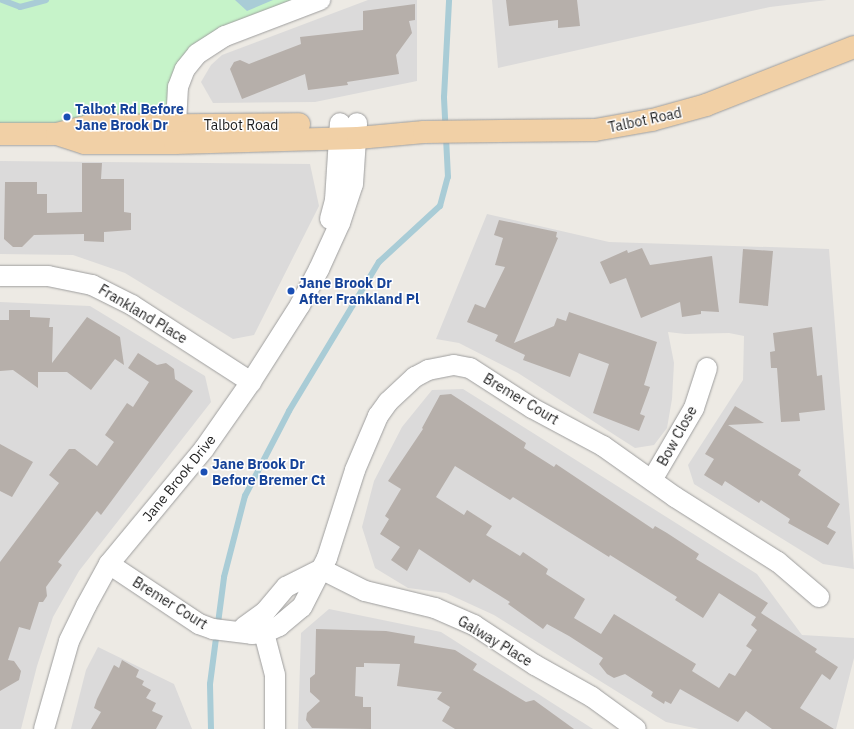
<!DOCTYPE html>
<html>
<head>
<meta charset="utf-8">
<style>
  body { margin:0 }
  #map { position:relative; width:854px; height:729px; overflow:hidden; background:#edeae4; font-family:"IBM Plex Sans",sans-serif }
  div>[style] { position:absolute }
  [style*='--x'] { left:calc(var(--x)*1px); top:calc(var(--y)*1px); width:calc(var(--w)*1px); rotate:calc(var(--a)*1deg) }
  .residential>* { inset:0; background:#dbdada }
  .park>* { inset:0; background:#c6f3c9 }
  .water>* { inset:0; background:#a9ccd6 }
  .stream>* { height:6px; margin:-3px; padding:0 3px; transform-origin:3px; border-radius:3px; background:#a9ccd6 }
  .building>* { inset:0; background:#b6afaa }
  .roads { filter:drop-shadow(0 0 1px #9e9e9e) drop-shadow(0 0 1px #9e9e9e) }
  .minor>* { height:20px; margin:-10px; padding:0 10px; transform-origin:10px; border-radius:10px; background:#fff }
  .major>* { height:22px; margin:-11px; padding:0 11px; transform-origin:11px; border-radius:11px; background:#f1d0a6 }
  .dots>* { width:11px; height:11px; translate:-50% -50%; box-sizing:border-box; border:2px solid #fff; border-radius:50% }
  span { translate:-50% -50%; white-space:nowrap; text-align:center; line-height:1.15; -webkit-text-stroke:3px #fff; paint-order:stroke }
  .transit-label { font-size:14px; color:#164399; font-weight:700 }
  .left { translate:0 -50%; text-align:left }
  .street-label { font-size:14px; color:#1d1d1d }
</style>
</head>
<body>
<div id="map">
  <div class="residential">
    <div style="clip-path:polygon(368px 0,417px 0,417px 81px,315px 102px,213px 103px,201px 82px,211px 65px,222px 55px)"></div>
    <div style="clip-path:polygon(492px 0,827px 0,770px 7px,498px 68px)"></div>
    <div style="clip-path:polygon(0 161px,310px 164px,319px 206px,254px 335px,233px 339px,125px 273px,73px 255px,0 254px)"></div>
    <div style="clip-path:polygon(487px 214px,609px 242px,829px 249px,854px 569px,823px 564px,694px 484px,688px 465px,743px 380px,744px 336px,729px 333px,685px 334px,668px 332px,674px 363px,672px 399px,667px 428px,654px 445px,635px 448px,518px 373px,459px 343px,436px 339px)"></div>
    <div style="clip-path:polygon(0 302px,90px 306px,205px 376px,211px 402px,79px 571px,53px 617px,37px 666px,21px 729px,0 729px)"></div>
    <div style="clip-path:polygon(463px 389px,757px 574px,802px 635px,854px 638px,854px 658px,836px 729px,699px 729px,666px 722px,494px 615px,446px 593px,408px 588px,375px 568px,362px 527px,374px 481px,402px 427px,432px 390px)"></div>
    <div style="clip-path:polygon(329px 609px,441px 632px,593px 729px,298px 729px,301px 633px)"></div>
    <div style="clip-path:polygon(98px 647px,174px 684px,192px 729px,71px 729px,86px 670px)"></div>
  </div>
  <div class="park">
    <div style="clip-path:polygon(0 0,320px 0,197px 54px,176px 125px,0 134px)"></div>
  </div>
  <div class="water">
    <div style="clip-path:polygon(235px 0,273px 0,247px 11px)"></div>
  </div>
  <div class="stream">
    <div style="--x:2;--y:0;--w:19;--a:21"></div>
    <div style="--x:20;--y:7;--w:27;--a:-15"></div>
    <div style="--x:211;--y:729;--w:45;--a:-91.3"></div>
    <div style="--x:210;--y:684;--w:108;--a:-82.5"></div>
    <div style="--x:224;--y:577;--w:84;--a:-75.5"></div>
    <div style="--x:245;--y:496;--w:96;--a:-62.6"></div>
    <div style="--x:289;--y:411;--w:174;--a:-58.9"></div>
    <div style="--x:379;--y:262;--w:83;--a:-42.6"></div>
    <div style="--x:440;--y:206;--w:30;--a:-75"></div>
    <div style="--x:448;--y:177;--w:80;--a:-92.9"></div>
    <div style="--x:444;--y:97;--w:97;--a:-87"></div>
  </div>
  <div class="building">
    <div style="clip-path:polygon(506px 0,577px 0,580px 26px,558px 28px,558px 20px,509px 26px)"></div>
    <div style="clip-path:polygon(415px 4px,415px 20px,409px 21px,412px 33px,396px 55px,399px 74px,347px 82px,348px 85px,308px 90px,305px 74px,242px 99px,230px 69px,234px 62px,240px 60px,249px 64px,301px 44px,300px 37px,363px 30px,363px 11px)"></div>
    <div style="clip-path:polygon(82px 163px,102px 163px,101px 179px,124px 179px,124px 212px,131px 213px,131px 230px,104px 232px,104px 242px,84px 241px,84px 234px,34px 235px,22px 247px,13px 247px,4px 239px,5px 182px,37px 182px,37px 194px,47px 194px,47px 213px,82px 212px)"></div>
    <div style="clip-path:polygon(499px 220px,557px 232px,556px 237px,558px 238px,514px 343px,554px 326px,557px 318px,566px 321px,569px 312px,657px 342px,644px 385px,650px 387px,640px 414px,645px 416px,639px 431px,593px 413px,609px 364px,579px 353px,570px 377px,523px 360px,525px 355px,495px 341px,498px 335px,467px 322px,475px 304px,485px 308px,505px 267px,495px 265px,503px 238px,494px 235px)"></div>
    <div style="clip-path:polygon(642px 248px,650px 265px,712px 256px,719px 312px,701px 311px,701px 314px,682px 317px,680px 302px,641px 318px,626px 278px,610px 284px,600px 262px,627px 250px,628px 253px)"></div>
    <div style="clip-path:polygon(743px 249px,773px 251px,768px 306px,739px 303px)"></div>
    <div style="clip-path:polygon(9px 310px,30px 310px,30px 317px,50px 318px,49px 327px,53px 327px,52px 363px,87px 317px,120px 337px,124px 365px,115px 359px,91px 390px,67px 372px,38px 372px,38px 388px,13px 370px,0 371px,0 320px,9px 320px)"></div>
    <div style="clip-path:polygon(812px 327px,817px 376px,822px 375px,825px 410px,799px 413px,800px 421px,781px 422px,777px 368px,771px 368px,770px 352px,775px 351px,773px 333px)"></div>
    <div style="clip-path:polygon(138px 353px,157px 365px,166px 363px,174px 369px,175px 379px,193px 391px,101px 515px,97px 511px,58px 562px,62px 565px,46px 587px,47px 596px,43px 602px,39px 602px,30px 630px,19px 627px,8px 660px,14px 661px,21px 671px,19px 680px,0 691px,0 562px,59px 483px,49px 475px,69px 449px,75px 449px,97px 466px,114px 442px,105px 435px,127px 403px,133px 407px,149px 382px,128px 368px)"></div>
    <div style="clip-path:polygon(evenodd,451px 394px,526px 443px,524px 448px,554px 467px,556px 464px,653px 529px,655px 526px,667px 533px,699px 554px,696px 559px,768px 603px,761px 613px,817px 649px,815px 652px,838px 667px,830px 680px,822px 674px,800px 708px,834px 729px,772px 729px,746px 711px,738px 722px,680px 689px,671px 704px,665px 701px,664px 704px,651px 696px,653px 692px,625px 674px,614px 678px,607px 674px,599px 664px,603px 658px,569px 636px,547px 624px,543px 629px,508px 604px,510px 602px,473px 579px,470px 583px,419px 549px,407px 571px,391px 560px,400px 547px,380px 534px,389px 519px,385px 516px,401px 489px,388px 481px,423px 429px,422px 428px,440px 395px,451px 394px,455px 466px,510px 500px,513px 497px,609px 557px,610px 555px,677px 597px,675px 600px,703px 618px,719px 593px,756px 617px,751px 625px,757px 630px,746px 646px,752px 650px,735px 676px,729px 673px,719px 688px,692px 671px,696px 664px,614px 614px,601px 634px,574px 618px,585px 599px,546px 574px,548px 569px,523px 552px,520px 556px,486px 535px,492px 526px,467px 510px,464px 515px,436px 497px,455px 466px)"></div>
    <div style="clip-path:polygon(735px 406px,764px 423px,728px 425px,801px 470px,798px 475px,840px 504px,827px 527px,836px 532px,828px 545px,788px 523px,790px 519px,761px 500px,759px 503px,725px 481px,722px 486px,704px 475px,714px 459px,705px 454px)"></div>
    <div style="clip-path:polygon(0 444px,33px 462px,12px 497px,0 491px)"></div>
    <div style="clip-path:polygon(316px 629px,386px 631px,415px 636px,414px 643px,455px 650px,477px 664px,473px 670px,526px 702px,534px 700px,574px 729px,455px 729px,442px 721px,450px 707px,437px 699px,442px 692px,397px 686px,400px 664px,364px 663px,364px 667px,356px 667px,355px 696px,363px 697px,363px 707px,371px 707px,371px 729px,312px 728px,306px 720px,307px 713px,320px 701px,310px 692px,310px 678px,315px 674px)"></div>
    <div style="clip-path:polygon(122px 660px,139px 670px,136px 677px,144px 681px,142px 685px,151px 690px,146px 698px,156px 703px,152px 711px,163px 716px,156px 729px,91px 729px,101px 712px,94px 708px,97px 699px,114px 665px,119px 668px)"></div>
  </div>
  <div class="roads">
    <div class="minor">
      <div style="--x:175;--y:142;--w:55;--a:-86.9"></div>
      <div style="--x:178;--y:87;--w:19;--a:-69"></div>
      <div style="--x:185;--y:69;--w:19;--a:-51"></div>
      <div style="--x:197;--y:54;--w:33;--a:-33"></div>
      <div style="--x:225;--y:36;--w:102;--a:-20.8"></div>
      <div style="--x:330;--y:219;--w:20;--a:-75"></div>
      <div style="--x:335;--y:200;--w:77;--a:-86.3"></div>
      <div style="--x:0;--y:276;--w:48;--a:0"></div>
      <div style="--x:48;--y:276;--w:45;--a:11.6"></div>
      <div style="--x:92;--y:285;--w:45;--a:26.6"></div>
      <div style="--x:132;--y:305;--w:142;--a:32.9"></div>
      <div style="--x:652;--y:480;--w:83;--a:-59.7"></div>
      <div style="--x:694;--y:408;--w:42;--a:-72"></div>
      <div style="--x:109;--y:564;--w:108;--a:33.7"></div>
      <div style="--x:199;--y:624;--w:15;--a:20"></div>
      <div style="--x:213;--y:629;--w:39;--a:7"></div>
      <div style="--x:252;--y:634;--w:12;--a:-5"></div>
      <div style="--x:264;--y:633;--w:17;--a:-25"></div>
      <div style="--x:279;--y:626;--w:30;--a:-40"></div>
      <div style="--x:302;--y:607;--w:55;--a:-63"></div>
      <div style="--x:327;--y:558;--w:92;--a:-72.3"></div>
      <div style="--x:355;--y:470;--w:59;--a:-66.9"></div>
      <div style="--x:378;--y:416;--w:17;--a:-54"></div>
      <div style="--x:388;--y:402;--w:37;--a:-43"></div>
      <div style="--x:415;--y:377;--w:15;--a:-28"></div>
      <div style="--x:428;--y:370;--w:26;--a:-11"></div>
      <div style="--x:454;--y:365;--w:16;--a:11"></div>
      <div style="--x:470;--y:368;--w:74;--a:32.8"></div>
      <div style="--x:532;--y:408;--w:81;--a:28.2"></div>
      <div style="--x:603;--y:446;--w:88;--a:35.3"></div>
      <div style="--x:675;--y:497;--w:122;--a:32.3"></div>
      <div style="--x:778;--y:562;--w:54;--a:40.5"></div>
      <div style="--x:321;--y:569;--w:49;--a:26.6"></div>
      <div style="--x:365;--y:591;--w:72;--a:13.7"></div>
      <div style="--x:435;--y:608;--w:43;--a:23.6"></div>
      <div style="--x:474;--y:625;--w:73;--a:33.3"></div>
      <div style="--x:535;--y:665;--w:65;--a:29.3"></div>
      <div style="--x:592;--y:697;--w:54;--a:36"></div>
      <div style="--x:257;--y:621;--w:14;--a:60"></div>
      <div style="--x:264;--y:633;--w:43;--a:75.3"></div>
      <div style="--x:275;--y:675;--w:54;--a:90"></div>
      <div style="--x:244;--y:627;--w:26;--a:-36"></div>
      <div style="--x:265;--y:612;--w:33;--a:-50"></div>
      <div style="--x:286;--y:587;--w:39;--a:-27"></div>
      <div style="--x:44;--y:729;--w:91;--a:-74.1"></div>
      <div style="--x:69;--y:641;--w:39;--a:-64"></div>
      <div style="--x:86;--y:606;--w:48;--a:-61.3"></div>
      <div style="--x:109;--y:564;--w:149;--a:-50.4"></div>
      <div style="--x:204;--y:449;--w:82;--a:-55"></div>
      <div style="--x:251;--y:382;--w:91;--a:-57.5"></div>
      <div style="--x:300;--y:305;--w:41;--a:-62.2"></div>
      <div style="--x:319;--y:269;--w:51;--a:-65.5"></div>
      <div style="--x:340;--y:223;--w:41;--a:-71.6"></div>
      <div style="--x:353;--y:184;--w:61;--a:-86.2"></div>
    </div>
    <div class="major">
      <div style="--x:0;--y:134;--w:57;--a:0"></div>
      <div style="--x:57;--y:134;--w:34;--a:-14"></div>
      <div style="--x:90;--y:126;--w:209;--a:-0.5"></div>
      <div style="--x:57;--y:134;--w:29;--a:18"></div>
      <div style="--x:85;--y:143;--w:90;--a:0"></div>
      <div style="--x:175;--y:143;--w:183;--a:-1.6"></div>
      <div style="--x:358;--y:138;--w:66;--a:-5.2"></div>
      <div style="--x:424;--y:132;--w:171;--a:-0.7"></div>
      <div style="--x:595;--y:130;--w:58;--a:-10"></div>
      <div style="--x:652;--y:120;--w:56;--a:-15.5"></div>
      <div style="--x:706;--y:105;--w:159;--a:-21.4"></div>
    </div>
  </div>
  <div class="dots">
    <div style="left:67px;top:117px;background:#1a4fb4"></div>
    <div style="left:291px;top:291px;background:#1a4fb4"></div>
    <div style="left:204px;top:472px;background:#1a4fb4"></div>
  </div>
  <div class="transit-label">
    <span class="left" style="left:75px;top:117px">Talbot Rd Before<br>Jane Brook Dr</span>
    <span class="left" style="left:299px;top:291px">Jane Brook Dr<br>After Frankland Pl</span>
    <span class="left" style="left:212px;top:472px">Jane Brook Dr<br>Before Bremer Ct</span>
  </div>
  <div class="street-label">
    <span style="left:645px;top:120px;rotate:-12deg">Talbot Road</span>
    <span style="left:241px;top:125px">Talbot Road</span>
    <span style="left:143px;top:314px;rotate:31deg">Frankland Place</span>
    <span style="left:521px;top:399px;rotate:31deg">Bremer Court</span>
    <span style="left:677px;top:436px;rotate:-61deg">Bow Close</span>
    <span style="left:179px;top:478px;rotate:-51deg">Jane Brook Drive</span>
    <span style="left:170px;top:603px;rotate:32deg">Bremer Court</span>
    <span style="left:495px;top:641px;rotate:31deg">Galway Place</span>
  </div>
</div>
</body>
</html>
